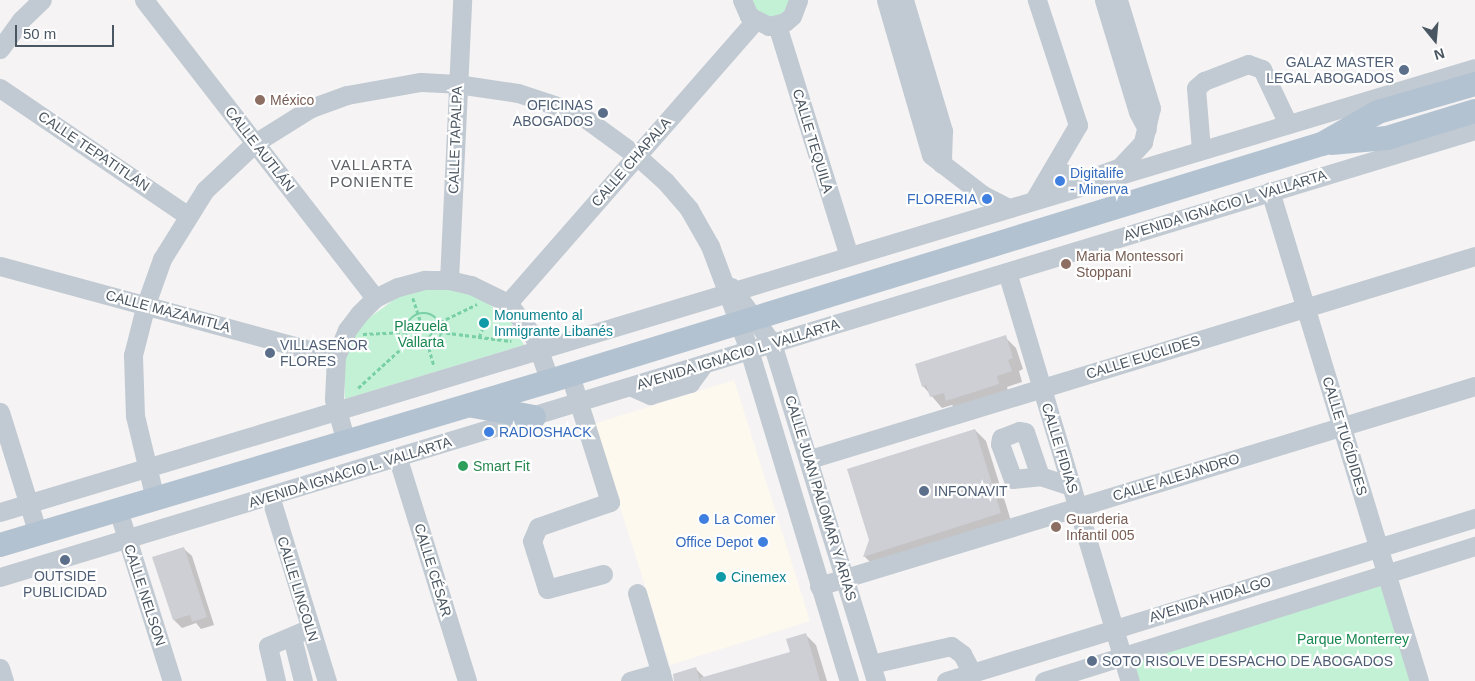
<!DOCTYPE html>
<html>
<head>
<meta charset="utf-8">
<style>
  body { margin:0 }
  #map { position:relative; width:1475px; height:681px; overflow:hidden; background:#f5f3f3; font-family:Helvetica,sans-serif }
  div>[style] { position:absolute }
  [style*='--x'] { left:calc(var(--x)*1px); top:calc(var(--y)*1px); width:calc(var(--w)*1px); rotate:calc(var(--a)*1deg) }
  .commercial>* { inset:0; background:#fdf9ef }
  .green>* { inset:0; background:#c3f1d5 }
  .shadow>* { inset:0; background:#0003 }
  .building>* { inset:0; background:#cdcfd5 }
  .path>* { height:2.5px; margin-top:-1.25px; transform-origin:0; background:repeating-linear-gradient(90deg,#7ad0a6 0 4px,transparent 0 6.5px) }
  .path>.ring { margin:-1.25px; padding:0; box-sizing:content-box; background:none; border:2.5px solid #7ad0a6; border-radius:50% }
  .minor>* { height:19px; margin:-9.5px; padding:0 9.5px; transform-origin:9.5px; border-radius:9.5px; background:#c1cad2 }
  .major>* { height:24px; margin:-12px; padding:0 12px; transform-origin:12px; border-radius:12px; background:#b3c2d1 }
  .dots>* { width:14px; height:14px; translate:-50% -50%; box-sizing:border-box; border:2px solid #fff; border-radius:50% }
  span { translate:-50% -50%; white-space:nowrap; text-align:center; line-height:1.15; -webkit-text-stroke:4.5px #fff; paint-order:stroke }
  .service-label { font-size:14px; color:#4e5e75 }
  .right { translate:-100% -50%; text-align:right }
  .left { translate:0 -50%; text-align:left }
  .education-label { font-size:14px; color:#785e54 }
  .street-label { font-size:14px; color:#4a5661 }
  .shop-label { font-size:14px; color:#366cbe }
  .culture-label { font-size:14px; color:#0d838f }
  .park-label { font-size:14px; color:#17864f }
  .leisure-label { font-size:14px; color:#27864d }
  .neighbourhood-label { font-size:15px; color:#5f6368; letter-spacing:1px }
  .north { position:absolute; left:1410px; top:15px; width:50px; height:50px; -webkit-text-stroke:4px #fff; paint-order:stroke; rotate:163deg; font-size:14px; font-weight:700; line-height:20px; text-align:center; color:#4a5661 }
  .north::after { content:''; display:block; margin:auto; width:18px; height:22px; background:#4a5661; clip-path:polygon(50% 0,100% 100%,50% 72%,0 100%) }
  .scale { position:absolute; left:15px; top:25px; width:99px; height:22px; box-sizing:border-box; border:2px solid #4a5661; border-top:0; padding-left:6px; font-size:15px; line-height:18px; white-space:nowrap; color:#4a5661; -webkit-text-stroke:4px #fff; paint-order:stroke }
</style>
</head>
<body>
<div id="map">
  <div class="commercial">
    <div style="clip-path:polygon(734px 380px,810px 621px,670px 665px,594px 424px)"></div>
  </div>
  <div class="green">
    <div style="clip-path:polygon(752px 0,790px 0,782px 15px,769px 18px,758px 13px)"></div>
    <div style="clip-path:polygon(434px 288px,462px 291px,488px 303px,511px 323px,524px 345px,345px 399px,344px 362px,350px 343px,365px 321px,399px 296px)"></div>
    <div style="clip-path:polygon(1381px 585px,1411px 681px,1138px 681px,1132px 662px)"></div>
  </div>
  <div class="shadow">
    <div style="clip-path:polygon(1005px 337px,1016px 348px,1023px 369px,1019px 371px,1022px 382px,1007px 387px,1009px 394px,958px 411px,952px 405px,942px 408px,923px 386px)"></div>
    <div style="clip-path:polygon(975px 430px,986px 441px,1012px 524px,875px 567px,864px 556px)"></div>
    <div style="clip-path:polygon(183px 548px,192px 556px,214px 625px,201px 629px,196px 623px,182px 628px,174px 620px)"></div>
    <div style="clip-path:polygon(805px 634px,816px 645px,827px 681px,679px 681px,695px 668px,705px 678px,792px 652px)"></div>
  </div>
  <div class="building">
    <div style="clip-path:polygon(1006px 335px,1013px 358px,1008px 360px,1012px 371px,997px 376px,999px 384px,946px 401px,944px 393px,930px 397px,926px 385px,922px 387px,915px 364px)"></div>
    <div style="clip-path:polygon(975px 429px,1001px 513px,863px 557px,869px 540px,847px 469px)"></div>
    <div style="clip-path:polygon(184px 547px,207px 617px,192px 622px,190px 615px,173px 620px,152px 557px)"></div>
    <div style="clip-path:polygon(806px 633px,820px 681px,701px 681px,700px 678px,790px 652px,786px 639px)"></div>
    <div style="clip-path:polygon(696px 667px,700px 681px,674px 681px,673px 674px)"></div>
  </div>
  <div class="path">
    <div style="--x:413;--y:298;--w:26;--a:72"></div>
    <div class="ring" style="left:406px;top:313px;width:33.5px;height:33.5px"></div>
    <div style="--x:440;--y:322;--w:41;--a:-25.9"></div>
    <div class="ring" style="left:415px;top:322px;width:15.5px;height:15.5px"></div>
    <div style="--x:433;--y:331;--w:79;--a:7.3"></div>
    <div style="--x:363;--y:334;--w:43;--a:-2.7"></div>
    <div style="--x:479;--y:337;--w:8;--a:-67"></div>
    <div style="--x:429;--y:348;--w:19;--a:74"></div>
    <div style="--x:358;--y:388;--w:79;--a:-42.4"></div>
  </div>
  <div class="minor">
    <div style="--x:144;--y:0;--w:377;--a:52.2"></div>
    <div style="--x:742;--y:0;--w:17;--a:66"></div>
    <div style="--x:749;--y:16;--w:22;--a:27"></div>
    <div style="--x:769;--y:26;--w:16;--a:-14"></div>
    <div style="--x:785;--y:22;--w:9;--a:-41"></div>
    <div style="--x:792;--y:16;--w:17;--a:-69"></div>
    <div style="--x:886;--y:0;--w:161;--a:73.8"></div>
    <div style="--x:931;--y:155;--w:66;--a:37.6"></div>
    <div style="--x:983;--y:195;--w:29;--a:27"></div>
    <div style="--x:904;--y:0;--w:137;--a:73.4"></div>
    <div style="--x:943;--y:131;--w:33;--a:92"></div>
    <div style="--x:1104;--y:0;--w:117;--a:73.1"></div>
    <div style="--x:1138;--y:112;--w:19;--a:62"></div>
    <div style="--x:777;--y:25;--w:242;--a:72.7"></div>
    <div style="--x:0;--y:49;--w:36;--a:-54"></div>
    <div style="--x:21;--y:20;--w:29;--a:-44"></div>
    <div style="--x:0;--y:88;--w:226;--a:34.2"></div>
    <div style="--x:1201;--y:150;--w:62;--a:-94.6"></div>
    <div style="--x:1196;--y:88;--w:11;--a:-41"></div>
    <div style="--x:1204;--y:81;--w:47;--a:-21.1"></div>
    <div style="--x:1248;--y:64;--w:15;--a:20"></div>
    <div style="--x:1262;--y:69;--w:61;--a:64.7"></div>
    <div style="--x:1053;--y:169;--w:27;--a:20"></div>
    <div style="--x:1078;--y:178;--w:15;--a:-4"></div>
    <div style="--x:1093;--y:177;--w:29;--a:-20"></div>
    <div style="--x:1120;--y:167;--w:34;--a:-47"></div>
    <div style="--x:1143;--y:142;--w:35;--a:-77"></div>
    <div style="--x:1151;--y:108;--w:113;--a:-107"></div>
    <div style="--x:1270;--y:191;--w:512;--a:73.09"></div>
    <div style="--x:1034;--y:200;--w:87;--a:-59.6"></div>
    <div style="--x:1078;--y:125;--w:132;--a:-108.2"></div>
    <div style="--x:0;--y:266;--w:348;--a:15.2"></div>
    <div style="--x:1007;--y:272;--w:427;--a:73.3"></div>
    <div style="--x:449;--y:280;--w:280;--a:-87.3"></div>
    <div style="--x:731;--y:287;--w:69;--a:53.8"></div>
    <div style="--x:772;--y:343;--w:354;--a:72.9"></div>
    <div style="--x:508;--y:303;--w:375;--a:-48.8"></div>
    <div style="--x:570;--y:375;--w:133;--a:72.5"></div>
    <div style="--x:610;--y:502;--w:76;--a:160.9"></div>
    <div style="--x:538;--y:527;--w:15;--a:113"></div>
    <div style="--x:532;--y:541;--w:50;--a:72.6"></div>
    <div style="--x:547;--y:589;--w:58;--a:-15"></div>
    <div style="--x:632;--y:387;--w:20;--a:24"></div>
    <div style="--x:650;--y:395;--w:42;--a:-16.7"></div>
    <div style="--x:690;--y:383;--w:24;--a:-54"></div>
    <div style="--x:0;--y:412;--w:128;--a:72.7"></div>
    <div style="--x:346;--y:442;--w:45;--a:-105.6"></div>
    <div style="--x:334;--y:399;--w:42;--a:-87.3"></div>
    <div style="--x:336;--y:357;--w:29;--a:-68"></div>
    <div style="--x:347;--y:330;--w:21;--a:-53"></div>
    <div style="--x:360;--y:313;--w:21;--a:-45"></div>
    <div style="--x:375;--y:298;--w:25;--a:-26"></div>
    <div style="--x:398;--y:287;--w:28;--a:-15"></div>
    <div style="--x:425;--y:280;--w:24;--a:0"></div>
    <div style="--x:449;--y:280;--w:23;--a:13"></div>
    <div style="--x:471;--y:285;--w:41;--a:25.9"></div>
    <div style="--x:508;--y:303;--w:43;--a:52.6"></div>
    <div style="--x:534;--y:337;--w:47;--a:70"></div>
    <div style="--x:398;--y:459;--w:232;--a:72.7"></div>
    <div style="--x:810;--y:459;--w:695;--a:-16.98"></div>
    <div style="--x:1040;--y:476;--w:46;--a:-108.8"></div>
    <div style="--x:1025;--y:432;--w:6;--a:-171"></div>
    <div style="--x:1019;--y:431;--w:19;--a:159"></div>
    <div style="--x:1001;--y:438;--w:6;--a:99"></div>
    <div style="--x:1000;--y:444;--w:37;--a:70"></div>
    <div style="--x:1013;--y:479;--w:27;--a:-6"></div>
    <div style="--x:1040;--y:476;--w:33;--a:18"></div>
    <div style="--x:270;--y:496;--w:194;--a:72.9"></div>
    <div style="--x:155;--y:499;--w:85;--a:-103.5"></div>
    <div style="--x:135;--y:416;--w:61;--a:-91.9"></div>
    <div style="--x:133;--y:355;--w:53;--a:-75.7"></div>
    <div style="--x:146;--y:304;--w:48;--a:-70.4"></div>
    <div style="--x:162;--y:259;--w:81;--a:-58.1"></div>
    <div style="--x:205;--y:190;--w:69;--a:-43.2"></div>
    <div style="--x:255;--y:143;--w:66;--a:-32"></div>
    <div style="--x:311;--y:108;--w:38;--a:-20"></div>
    <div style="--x:347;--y:95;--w:75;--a:-10"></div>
    <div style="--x:421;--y:82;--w:36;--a:3"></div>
    <div style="--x:457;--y:84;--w:62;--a:8.4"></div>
    <div style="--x:518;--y:93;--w:63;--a:18.4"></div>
    <div style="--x:578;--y:113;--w:73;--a:36.1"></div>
    <div style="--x:637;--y:156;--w:38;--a:42"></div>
    <div style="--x:665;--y:181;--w:37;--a:49"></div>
    <div style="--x:689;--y:209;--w:43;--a:60.4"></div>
    <div style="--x:710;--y:246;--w:111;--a:69.4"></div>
    <div style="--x:749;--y:350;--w:346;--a:73.2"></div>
    <div style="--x:118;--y:510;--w:179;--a:72.5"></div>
    <div style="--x:0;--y:512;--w:1540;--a:-16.75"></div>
    <div style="--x:0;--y:577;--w:1541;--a:-16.86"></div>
    <div style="--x:819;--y:586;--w:686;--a:-16.96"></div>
    <div style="--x:637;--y:593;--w:92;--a:73.5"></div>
    <div style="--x:292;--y:637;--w:45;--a:76"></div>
    <div style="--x:871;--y:664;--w:82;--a:-12.7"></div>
    <div style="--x:951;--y:646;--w:14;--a:36"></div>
    <div style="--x:962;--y:654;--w:21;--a:62"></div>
    <div style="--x:0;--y:668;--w:14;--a:73"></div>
    <div style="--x:276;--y:681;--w:36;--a:-103"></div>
    <div style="--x:268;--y:646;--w:46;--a:-23.2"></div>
    <div style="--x:630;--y:681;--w:32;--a:-16"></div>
    <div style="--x:946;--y:681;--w:554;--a:-17.13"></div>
    <div style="--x:1044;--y:681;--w:452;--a:-17.4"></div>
  </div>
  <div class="major">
    <div style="--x:1331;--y:143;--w:56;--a:-5.1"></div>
    <div style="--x:1387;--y:138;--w:92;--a:-17.1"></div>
    <div style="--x:473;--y:406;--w:62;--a:10.2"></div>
    <div style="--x:0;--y:545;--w:574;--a:-16.6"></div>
    <div style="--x:550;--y:381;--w:808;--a:-17.07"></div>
    <div style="--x:1322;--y:144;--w:64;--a:-29.7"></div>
    <div style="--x:1378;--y:112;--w:101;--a:-16.1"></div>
  </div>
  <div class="dots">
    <div style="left:1404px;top:70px;background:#5c6f8a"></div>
    <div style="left:260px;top:100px;background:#8d6e63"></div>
    <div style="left:603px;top:113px;background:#5c6f8a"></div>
    <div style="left:1060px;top:181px;background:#3f7fe0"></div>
    <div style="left:987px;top:199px;background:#3f7fe0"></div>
    <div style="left:1066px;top:264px;background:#8d6e63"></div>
    <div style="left:484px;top:323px;background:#0f9aa8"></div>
    <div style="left:270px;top:353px;background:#5c6f8a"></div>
    <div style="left:489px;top:432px;background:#3f7fe0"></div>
    <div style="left:463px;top:466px;background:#2e9e5b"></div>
    <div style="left:924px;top:491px;background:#5c6f8a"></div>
    <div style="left:704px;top:519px;background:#3f7fe0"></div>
    <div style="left:1056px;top:527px;background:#8d6e63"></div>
    <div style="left:763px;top:542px;background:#3f7fe0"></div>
    <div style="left:65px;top:560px;background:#5c6f8a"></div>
    <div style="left:721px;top:577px;background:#0f9aa8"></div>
    <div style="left:1092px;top:661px;background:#5c6f8a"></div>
  </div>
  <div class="service-label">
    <span class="right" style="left:1394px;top:70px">GALAZ MASTER<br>LEGAL ABOGADOS</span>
    <span class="right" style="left:593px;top:113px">OFICINAS<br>ABOGADOS</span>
    <span class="left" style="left:280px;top:353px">VILLASEÑOR<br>FLORES</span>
    <span class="left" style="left:934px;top:491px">INFONAVIT</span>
    <span style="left:65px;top:584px">OUTSIDE<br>PUBLICIDAD</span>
    <span class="left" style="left:1102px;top:661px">SOTO RISOLVE DESPACHO DE ABOGADOS</span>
  </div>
  <div class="education-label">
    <span class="left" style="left:270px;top:100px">México</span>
    <span class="left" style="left:1076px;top:264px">Maria Montessori<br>Stoppani</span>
    <span class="left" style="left:1066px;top:527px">Guarderia<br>Infantil 005</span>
  </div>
  <div class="street-label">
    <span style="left:455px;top:140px;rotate:-88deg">CALLE TAPALPA</span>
    <span style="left:813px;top:141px;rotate:73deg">CALLE TEQUILA</span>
    <span style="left:260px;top:149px;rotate:52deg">CALLE AUTLÁN</span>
    <span style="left:94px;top:151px;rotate:34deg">CALLE TEPATITLÁN</span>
    <span style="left:631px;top:162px;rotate:-49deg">CALLE CHAPALA</span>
    <span style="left:1225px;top:205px;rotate:-17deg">AVENIDA IGNACIO L. VALLARTA</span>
    <span style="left:168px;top:311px;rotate:15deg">CALLE MAZAMITLA</span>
    <span style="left:738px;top:354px;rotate:-17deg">AVENIDA IGNACIO L. VALLARTA</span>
    <span style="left:1143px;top:357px;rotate:-17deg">CALLE EUCLIDES</span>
    <span style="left:1345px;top:436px;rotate:73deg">CALLE TUCÍDIDES</span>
    <span style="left:1060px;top:448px;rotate:73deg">CALLE FIDIAS</span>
    <span style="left:350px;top:472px;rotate:-17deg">AVENIDA IGNACIO L. VALLARTA</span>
    <span style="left:1176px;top:477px;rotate:-17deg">CALLE ALEJANDRO</span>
    <span style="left:821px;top:498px;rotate:73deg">CALLE JUAN PALOMAR Y ARIAS</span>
    <span style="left:433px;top:570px;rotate:73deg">CALLE CÉSAR</span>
    <span style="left:298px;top:589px;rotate:73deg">CALLE LINCOLN</span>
    <span style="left:145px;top:595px;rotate:72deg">CALLE NELSON</span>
    <span style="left:1210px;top:599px;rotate:-17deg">AVENIDA HIDALGO</span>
  </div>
  <div class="shop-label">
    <span class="left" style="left:1070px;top:181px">Digitalife<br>- Minerva</span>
    <span class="right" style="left:977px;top:199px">FLORERIA</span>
    <span class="left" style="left:499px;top:432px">RADIOSHACK</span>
    <span class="left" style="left:714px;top:519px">La Comer</span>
    <span class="right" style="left:753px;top:542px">Office Depot</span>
  </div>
  <div class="culture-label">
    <span class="left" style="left:494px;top:323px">Monumento al<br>Inmigrante Libanés</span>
    <span class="left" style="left:731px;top:577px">Cinemex</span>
  </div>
  <div class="park-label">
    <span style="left:421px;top:334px">Plazuela<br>Vallarta</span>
    <span style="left:1353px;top:639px">Parque Monterrey</span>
  </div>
  <div class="leisure-label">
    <span class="left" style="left:473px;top:466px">Smart Fit</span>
  </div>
  <div class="neighbourhood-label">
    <span style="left:372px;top:173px">VALLARTA<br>PONIENTE</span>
  </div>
  <div class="north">N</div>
  <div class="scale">50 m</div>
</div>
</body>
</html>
